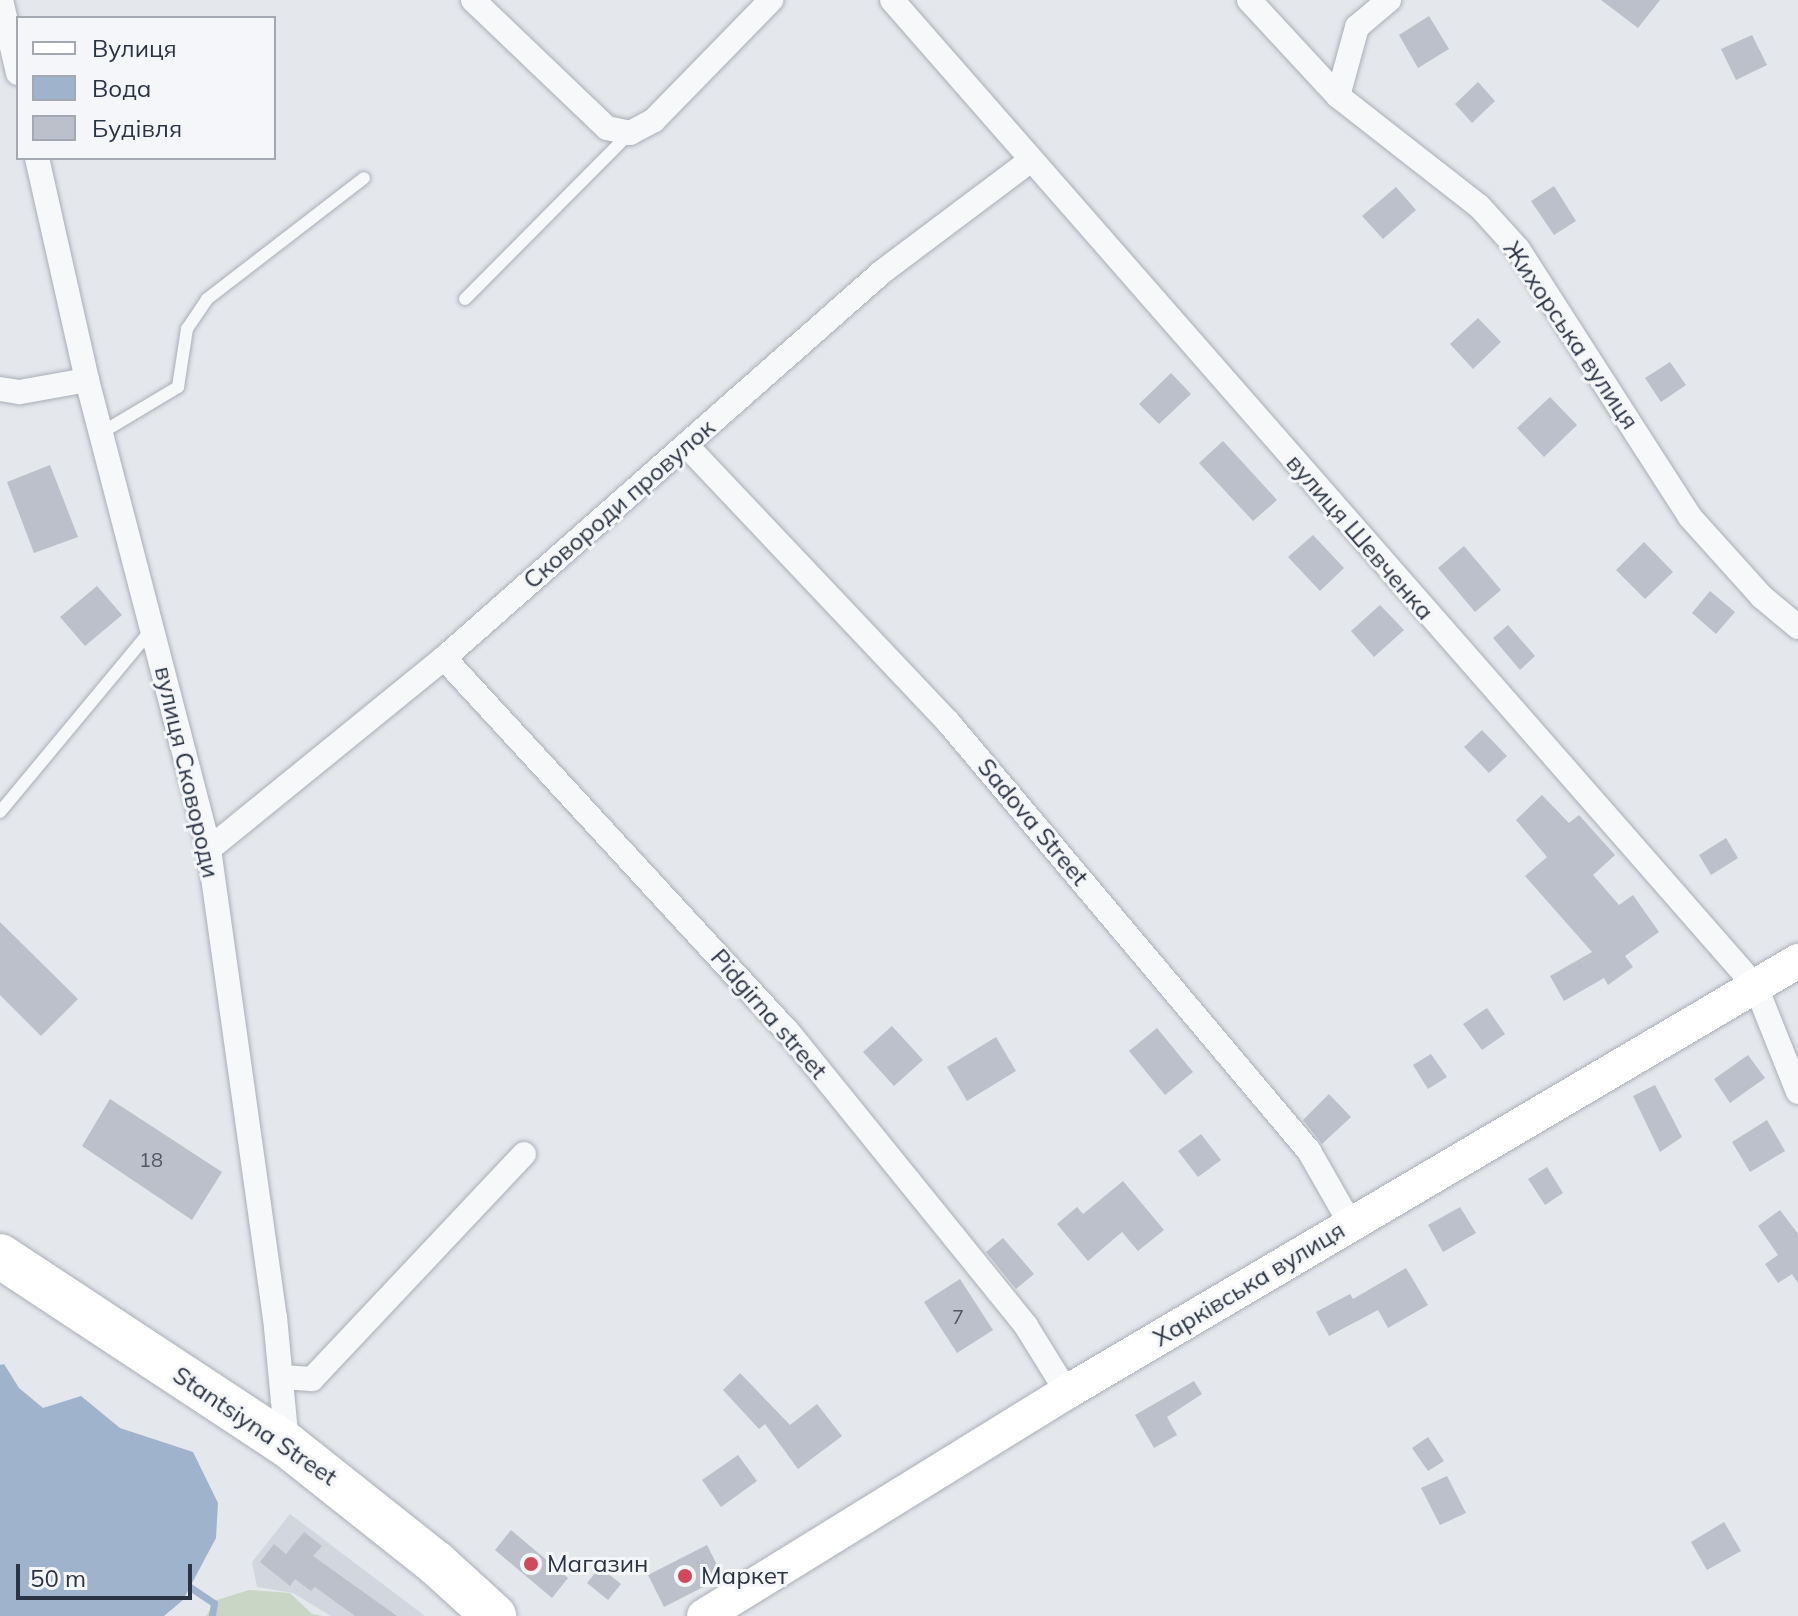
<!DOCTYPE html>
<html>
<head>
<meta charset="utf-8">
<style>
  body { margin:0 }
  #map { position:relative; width:1798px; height:1616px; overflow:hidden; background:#e4e7ec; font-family:Mulish,sans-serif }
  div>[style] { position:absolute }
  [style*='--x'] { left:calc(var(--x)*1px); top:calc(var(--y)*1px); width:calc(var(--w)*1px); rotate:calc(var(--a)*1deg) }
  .built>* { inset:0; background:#d2d6de }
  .green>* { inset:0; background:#c9d6c5 }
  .water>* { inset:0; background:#9fb4cc }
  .stream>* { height:7px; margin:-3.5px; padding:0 3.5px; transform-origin:3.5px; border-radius:3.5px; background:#9fb4cc }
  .building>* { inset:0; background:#bbc0ca }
  .roads { filter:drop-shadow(0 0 2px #a9aeb7) drop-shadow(0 0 2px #a9aeb7) }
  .lane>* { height:12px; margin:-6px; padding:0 6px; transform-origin:6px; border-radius:6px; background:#f7f8fa }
  .street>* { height:24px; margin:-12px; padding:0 12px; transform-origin:12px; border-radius:12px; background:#f7f8fa }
  .secondary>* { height:34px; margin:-17px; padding:0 17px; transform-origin:17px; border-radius:17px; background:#fff }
  .highway>* { height:44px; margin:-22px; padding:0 22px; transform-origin:22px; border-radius:22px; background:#fff }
  .dots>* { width:22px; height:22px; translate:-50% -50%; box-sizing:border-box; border:4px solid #f4f6f9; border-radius:50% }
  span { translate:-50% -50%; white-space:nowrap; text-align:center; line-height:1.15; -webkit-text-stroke:6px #f4f6f9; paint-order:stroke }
  .number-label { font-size:20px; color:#4f5766 }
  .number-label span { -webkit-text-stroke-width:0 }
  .street-label { font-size:24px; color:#2b3445 }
  .poi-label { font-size:24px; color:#2b3445 }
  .left { translate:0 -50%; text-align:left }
  .legend { position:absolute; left:16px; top:16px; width:260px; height:144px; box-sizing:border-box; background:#f4f6f9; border:2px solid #a4a8b1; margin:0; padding:10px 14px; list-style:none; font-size:24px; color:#2b3445 }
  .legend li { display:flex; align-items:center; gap:16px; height:40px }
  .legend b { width:40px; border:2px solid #a4a8b1 }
  .scale { position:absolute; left:16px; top:1564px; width:176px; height:36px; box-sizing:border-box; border:4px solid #2b3445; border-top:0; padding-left:10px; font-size:24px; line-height:28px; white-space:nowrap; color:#2b3445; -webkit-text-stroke:6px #f4f6f9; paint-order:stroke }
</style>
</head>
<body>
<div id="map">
  <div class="built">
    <div style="clip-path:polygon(290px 1514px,425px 1616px,331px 1616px,293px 1593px,257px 1587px,252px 1562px)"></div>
  </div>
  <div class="green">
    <div style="clip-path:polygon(249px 1590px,290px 1593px,312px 1614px,323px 1616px,206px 1616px,217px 1600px)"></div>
  </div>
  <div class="water">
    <div style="clip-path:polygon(4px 1364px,19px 1388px,43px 1408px,81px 1396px,120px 1428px,193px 1452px,218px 1503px,216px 1538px,183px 1600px,164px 1616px,0 1616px,0 1365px)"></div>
  </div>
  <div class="stream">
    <div style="--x:184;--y:1583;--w:36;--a:34"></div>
    <div style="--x:214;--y:1603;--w:13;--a:99"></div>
  </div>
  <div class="building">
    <div style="clip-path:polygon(1601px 0,1660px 0,1638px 28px)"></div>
    <div style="clip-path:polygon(1429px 16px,1449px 49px,1418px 68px,1399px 35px)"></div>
    <div style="clip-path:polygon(1752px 35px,1767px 65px,1736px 80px,1721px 49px)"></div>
    <div style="clip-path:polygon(1478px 82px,1495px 101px,1472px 123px,1455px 104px)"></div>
    <div style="clip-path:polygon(1554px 186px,1576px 221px,1554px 235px,1531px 201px)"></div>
    <div style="clip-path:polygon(1396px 187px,1416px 210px,1383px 239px,1362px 216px)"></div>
    <div style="clip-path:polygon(1478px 318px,1501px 342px,1473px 369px,1450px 344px)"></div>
    <div style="clip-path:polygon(1670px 362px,1686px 385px,1661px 402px,1645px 378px)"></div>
    <div style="clip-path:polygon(1171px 373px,1191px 394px,1159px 424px,1139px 404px)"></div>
    <div style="clip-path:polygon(1550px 397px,1577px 425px,1544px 457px,1517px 428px)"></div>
    <div style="clip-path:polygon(1223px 441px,1277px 500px,1253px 521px,1199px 463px)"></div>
    <div style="clip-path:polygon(50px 465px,78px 537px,34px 553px,7px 482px)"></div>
    <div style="clip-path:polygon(1313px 535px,1344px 568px,1320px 591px,1288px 557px)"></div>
    <div style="clip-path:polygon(1644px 542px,1673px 572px,1645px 599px,1616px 570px)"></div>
    <div style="clip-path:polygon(1464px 546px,1501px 590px,1475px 612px,1438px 568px)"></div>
    <div style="clip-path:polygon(97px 586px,122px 615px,85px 646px,60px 617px)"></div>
    <div style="clip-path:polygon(1710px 591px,1735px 612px,1716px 634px,1692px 613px)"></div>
    <div style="clip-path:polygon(1380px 605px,1404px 630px,1374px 657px,1351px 631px)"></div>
    <div style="clip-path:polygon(1508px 625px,1535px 656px,1520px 670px,1493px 638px)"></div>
    <div style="clip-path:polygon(1482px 730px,1507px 756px,1489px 773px,1464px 747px)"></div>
    <div style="clip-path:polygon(1542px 795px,1569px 823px,1579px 815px,1615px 855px,1593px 875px,1619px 905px,1633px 895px,1659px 932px,1625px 956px,1633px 967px,1608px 985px,1604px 978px,1564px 1001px,1550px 976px,1592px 952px,1525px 876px,1547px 857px,1516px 820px)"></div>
    <div style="clip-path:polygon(1726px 838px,1738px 858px,1711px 875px,1699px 855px)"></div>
    <div style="clip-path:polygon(0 922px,78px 999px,41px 1036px,0 995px)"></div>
    <div style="clip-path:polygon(1487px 1008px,1505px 1034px,1482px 1050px,1463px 1024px)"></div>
    <div style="clip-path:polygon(892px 1026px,923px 1060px,894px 1086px,863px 1052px)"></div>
    <div style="clip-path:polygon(1157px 1028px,1193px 1072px,1165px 1095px,1129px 1051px)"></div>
    <div style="clip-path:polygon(996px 1037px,1016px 1071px,967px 1101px,947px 1067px)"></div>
    <div style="clip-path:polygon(1431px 1054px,1447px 1077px,1428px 1089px,1413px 1065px)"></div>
    <div style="clip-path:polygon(1748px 1055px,1765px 1078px,1730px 1103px,1714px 1079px)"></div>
    <div style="clip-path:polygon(1655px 1085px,1682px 1137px,1660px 1152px,1633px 1096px)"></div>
    <div style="clip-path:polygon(1329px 1094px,1351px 1117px,1322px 1144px,1303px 1120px)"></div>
    <div style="clip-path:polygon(110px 1099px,222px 1172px,192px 1220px,82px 1146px)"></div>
    <div style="clip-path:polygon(1767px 1120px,1785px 1151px,1750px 1172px,1732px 1142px)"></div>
    <div style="clip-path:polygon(1201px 1134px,1221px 1160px,1198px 1177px,1178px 1151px)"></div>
    <div style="clip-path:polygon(1547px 1167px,1563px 1193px,1545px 1205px,1528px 1179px)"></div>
    <div style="clip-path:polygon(1123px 1181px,1164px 1230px,1138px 1251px,1122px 1232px,1088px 1261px,1057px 1224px,1077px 1207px,1083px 1214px)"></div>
    <div style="clip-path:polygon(1460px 1207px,1476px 1233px,1443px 1252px,1428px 1225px)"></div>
    <div style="clip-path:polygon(1780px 1210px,1798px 1234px,1798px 1283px,1792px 1274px,1778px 1283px,1765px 1264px,1778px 1255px,1758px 1226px)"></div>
    <div style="clip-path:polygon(1003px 1238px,1034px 1274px,1016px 1289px,986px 1252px)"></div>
    <div style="clip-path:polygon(1406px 1268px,1428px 1305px,1388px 1328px,1378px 1310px,1329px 1336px,1316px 1312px,1350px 1294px,1353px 1299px)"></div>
    <div style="clip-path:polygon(960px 1279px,993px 1330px,957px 1353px,924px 1302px)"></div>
    <div style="clip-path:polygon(740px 1373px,790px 1425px,817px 1404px,842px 1436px,798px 1469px,765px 1424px,759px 1429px,723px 1390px)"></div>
    <div style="clip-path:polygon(1194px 1381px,1202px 1394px,1167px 1417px,1177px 1435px,1154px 1448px,1135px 1415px)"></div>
    <div style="clip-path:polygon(1428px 1437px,1444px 1461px,1428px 1471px,1412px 1448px)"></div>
    <div style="clip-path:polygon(738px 1455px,757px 1481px,721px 1507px,702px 1480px)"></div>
    <div style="clip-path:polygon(1447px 1476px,1466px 1513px,1440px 1525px,1421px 1488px)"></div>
    <div style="clip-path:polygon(1724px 1522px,1741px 1551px,1707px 1570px,1691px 1542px)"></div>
    <div style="clip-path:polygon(511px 1530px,568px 1578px,552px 1598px,495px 1550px)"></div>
    <div style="clip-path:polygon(304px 1532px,322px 1546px,313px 1556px,397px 1616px,355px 1616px,315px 1587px,311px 1591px,295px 1579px,290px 1586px,260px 1562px,274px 1544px,286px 1554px)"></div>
    <div style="clip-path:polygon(707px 1545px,723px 1577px,664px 1607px,648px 1575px)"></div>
    <div style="clip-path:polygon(600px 1567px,621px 1584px,608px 1600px,587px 1583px)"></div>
  </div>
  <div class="roads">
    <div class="lane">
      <div style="--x:465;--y:299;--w:234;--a:-45.2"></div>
      <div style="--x:101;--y:433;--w:90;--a:-30.9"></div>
      <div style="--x:178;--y:387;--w:59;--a:-81.2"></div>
      <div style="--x:187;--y:329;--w:36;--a:-56"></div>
      <div style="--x:207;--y:299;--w:198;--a:-37.6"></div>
      <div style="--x:0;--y:812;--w:236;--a:-50.3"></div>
    </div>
    <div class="street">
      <div style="--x:1;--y:0;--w:75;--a:76.9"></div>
      <div style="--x:473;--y:0;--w:185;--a:43.7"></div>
      <div style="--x:607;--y:128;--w:24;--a:12"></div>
      <div style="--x:630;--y:133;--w:27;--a:-28"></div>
      <div style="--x:654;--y:120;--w:168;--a:-45.7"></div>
      <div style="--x:892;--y:0;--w:1312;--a:48.8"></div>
      <div style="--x:1756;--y:987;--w:113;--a:68.2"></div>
      <div style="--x:1249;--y:0;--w:131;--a:47.2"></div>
      <div style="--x:1338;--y:96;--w:179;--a:38"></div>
      <div style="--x:1479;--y:206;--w:58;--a:47.8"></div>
      <div style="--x:1518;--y:249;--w:318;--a:57.3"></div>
      <div style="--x:1690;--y:517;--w:108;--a:48"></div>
      <div style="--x:1762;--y:597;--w:47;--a:39.8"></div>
      <div style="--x:1338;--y:96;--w:72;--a:-74.6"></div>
      <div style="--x:1357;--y:27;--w:42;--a:-40.2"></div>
      <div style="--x:37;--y:158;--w:228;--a:77.3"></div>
      <div style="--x:87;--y:380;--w:485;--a:75.4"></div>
      <div style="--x:209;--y:849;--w:473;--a:82"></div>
      <div style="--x:275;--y:1317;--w:129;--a:84.6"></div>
      <div style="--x:0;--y:389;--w:20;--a:9"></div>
      <div style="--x:20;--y:392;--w:68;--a:-10.2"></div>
      <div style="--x:686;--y:445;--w:381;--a:46.6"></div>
      <div style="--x:948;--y:722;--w:561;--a:49.92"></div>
      <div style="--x:1309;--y:1151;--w:83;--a:60.3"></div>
      <div style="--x:444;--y:658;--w:510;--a:47.39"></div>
      <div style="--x:789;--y:1033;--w:377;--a:51"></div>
      <div style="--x:1026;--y:1326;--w:78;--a:58.2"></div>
      <div style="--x:209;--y:849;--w:303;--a:-39.1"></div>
      <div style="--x:444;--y:658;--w:584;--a:-41.39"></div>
      <div style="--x:882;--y:272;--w:185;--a:-36.9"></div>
      <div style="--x:282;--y:1377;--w:30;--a:4"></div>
      <div style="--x:312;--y:1379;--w:309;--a:-46.7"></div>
    </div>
    <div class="secondary">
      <div style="--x:704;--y:1616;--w:427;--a:-31.7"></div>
      <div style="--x:1067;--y:1392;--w:849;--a:-30.52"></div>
    </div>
    <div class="highway">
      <div style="--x:0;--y:1256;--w:344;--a:33.4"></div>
      <div style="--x:287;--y:1445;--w:190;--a:38.4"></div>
      <div style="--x:436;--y:1563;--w:79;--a:42.4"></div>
    </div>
  </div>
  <div class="dots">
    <div style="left:531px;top:1564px;background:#d1495b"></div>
    <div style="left:685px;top:1576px;background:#d1495b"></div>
  </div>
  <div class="number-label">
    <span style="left:151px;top:1159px">18</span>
    <span style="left:958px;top:1316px">7</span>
  </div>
  <div class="street-label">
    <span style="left:1571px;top:335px;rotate:56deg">Жихорська вулиця</span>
    <span style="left:619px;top:504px;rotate:-41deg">Сковороди провулок</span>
    <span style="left:1360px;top:537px;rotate:49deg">вулиця Шевченка</span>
    <span style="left:187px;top:772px;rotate:77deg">вулиця Сковороди</span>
    <span style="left:1033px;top:822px;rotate:50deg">Sadova Street</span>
    <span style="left:769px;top:1014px;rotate:49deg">Pidgirna street</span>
    <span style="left:1249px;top:1284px;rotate:-31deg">Харківська вулиця</span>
    <span style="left:255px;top:1426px;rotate:34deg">Stantsiyna Street</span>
  </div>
  <div class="poi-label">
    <span class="left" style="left:547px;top:1564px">Магазин</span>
    <span class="left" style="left:701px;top:1576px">Маркет</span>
  </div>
  <ul class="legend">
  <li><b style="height:10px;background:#fff"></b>Вулиця</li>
  <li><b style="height:22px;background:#9fb4cc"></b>Вода</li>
  <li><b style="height:22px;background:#bbc0ca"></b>Будівля</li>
  </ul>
  <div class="scale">50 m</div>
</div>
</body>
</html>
